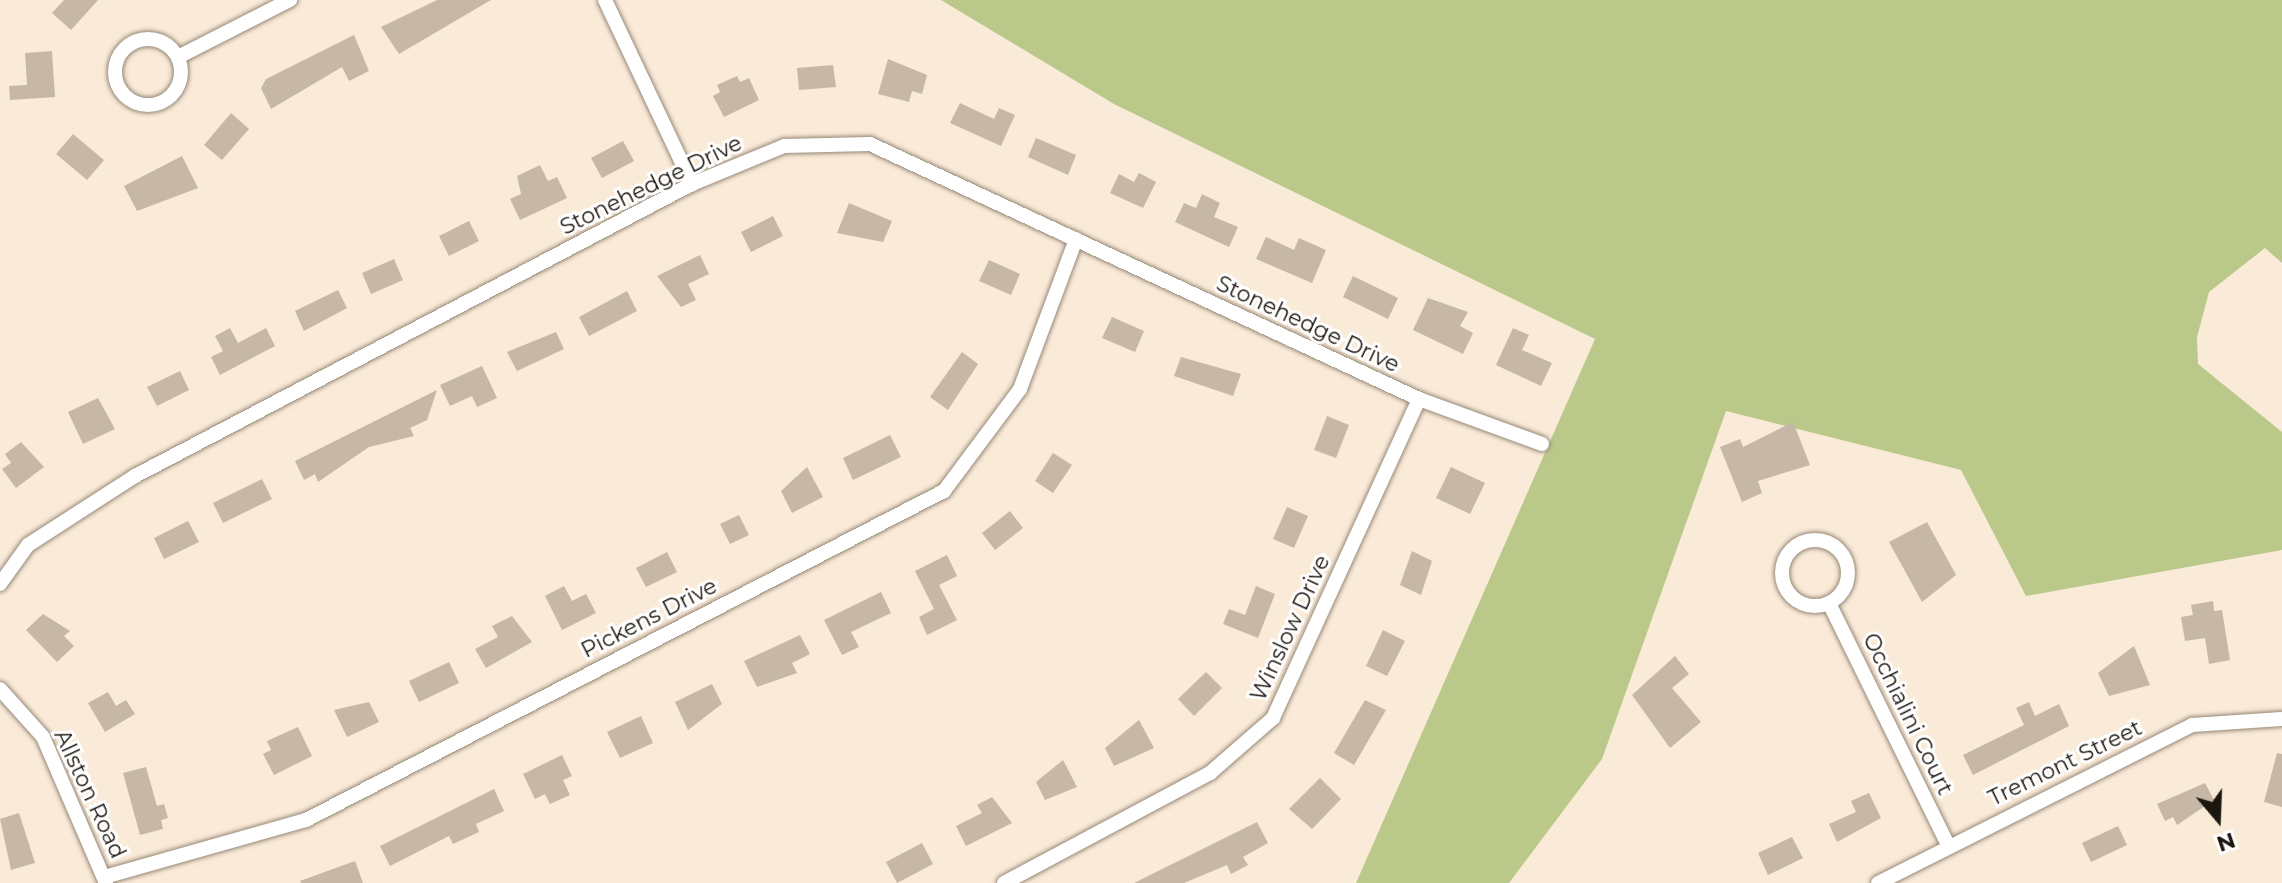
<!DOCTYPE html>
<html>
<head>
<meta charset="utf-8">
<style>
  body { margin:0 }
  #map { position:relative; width:2282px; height:883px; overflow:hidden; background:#faead8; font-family:Montserrat,sans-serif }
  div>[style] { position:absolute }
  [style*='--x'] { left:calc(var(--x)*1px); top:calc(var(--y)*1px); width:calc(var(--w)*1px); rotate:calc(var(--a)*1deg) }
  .green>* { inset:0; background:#bac889 }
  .building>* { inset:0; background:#c6b7a6 }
  .roads { filter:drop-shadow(0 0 2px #968877) drop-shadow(0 0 2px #968877) }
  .minor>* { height:14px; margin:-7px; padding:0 7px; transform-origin:7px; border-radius:7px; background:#fff }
  .minor>.ring { margin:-7px; padding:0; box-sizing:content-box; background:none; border:14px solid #fff; border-radius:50% }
  span { translate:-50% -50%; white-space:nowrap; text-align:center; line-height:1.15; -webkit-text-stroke:6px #fff; paint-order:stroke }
  .street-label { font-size:22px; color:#1c1610 }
  .north { position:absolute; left:2178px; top:779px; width:80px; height:80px; -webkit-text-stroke:6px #fff; paint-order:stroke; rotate:161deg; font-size:22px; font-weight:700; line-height:32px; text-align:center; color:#1c1610 }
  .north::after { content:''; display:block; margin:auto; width:28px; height:36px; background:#1c1610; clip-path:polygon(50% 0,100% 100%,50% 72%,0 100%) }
</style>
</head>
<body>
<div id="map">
  <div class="green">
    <div style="clip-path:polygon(941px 0,2282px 0,2282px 263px,2265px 248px,2209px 292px,2197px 337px,2198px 364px,2282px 432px,2282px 550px,2026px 596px,1961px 470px,1726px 411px,1602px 759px,1509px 883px,1356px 883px,1595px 339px,1114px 104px)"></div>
  </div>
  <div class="building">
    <div style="clip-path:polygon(64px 0,98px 0,71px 30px,52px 13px)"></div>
    <div style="clip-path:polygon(437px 0,491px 0,399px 54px,381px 27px)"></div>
    <div style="clip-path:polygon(354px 35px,369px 71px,349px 81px,342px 67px,271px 109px,261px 88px,266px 79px)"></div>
    <div style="clip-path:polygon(52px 51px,55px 97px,10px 100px,9px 86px,27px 85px,25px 53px)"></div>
    <div style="clip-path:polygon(888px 59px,927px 75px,922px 94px,912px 91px,909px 102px,878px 94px)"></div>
    <div style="clip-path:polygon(833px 65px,836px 87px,799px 90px,797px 68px)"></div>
    <div style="clip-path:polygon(737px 76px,740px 82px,749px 78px,759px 100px,724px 117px,713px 96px,720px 92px,717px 85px)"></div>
    <div style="clip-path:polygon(960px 103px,994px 119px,999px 108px,1015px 115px,1001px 146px,950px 123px)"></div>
    <div style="clip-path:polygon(231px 113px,249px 129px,222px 160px,204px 145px)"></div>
    <div style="clip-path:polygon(73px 134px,104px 160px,87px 180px,56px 154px)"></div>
    <div style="clip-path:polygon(1036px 138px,1076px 155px,1068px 175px,1028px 157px)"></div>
    <div style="clip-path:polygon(623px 141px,634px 161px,602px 178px,591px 158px)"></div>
    <div style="clip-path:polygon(182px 156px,198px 188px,137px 211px,124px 186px)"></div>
    <div style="clip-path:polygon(540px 165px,548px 181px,557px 177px,567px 198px,520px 220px,510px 199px,521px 194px,517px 176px)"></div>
    <div style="clip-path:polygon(1139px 173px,1156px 182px,1143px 208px,1110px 193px,1119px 174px,1134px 182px)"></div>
    <div style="clip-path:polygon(1202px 194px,1220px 203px,1214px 217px,1238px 227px,1229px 247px,1175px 222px,1184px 203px,1196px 208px)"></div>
    <div style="clip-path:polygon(849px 203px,892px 221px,883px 242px,837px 233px)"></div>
    <div style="clip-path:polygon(773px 216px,783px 236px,751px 252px,741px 232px)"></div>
    <div style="clip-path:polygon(469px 221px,479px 241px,449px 256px,439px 236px)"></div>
    <div style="clip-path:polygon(1266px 237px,1294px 250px,1299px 238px,1326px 250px,1312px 283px,1256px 259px)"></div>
    <div style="clip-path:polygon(700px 255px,709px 274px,688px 284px,696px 300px,681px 307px,657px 276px)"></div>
    <div style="clip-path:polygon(394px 259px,403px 280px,371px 294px,362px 273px)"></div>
    <div style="clip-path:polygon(989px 260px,1020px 274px,1011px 295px,979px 281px)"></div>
    <div style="clip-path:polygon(1353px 276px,1398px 298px,1388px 319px,1343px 297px)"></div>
    <div style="clip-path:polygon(338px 290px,347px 308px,304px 331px,295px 311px)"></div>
    <div style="clip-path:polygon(627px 291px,637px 311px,589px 336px,579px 317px)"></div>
    <div style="clip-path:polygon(1428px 298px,1468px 312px,1460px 326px,1473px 333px,1463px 354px,1413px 330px)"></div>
    <div style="clip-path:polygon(1112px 317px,1144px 331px,1135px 352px,1102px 338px)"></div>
    <div style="clip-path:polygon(230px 328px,238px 343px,266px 328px,275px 346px,220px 375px,211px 357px,223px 351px,215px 336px)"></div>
    <div style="clip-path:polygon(1513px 328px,1529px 335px,1522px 350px,1552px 363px,1541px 386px,1496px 365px)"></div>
    <div style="clip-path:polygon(556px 332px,564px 349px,517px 371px,507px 352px)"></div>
    <div style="clip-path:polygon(962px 352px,978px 364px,948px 410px,930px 397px)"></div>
    <div style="clip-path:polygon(1181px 357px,1241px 374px,1233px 396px,1174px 376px)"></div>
    <div style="clip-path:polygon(482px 366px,497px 398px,477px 407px,472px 396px,450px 406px,440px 385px)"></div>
    <div style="clip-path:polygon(180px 371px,189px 390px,157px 406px,147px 387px)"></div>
    <div style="clip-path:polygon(437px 390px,427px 420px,410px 428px,414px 436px,369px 447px,318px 482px,315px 474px,304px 480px,295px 461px)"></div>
    <div style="clip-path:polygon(98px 398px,115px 429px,83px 444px,68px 412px)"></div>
    <div style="clip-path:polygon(1327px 416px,1349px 425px,1336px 458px,1314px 450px)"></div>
    <div style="clip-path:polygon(1793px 422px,1810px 465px,1758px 481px,1762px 493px,1742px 502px,1720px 447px,1740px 439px,1743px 447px)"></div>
    <div style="clip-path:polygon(890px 435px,901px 457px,853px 480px,843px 458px)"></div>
    <div style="clip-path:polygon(21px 442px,44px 467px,16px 488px,2px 469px,11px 463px,5px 454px)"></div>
    <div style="clip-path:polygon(1053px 453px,1072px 465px,1053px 493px,1035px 481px)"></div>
    <div style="clip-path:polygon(807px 467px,823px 497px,792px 513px,781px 491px)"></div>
    <div style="clip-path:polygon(1451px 467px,1485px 483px,1470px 514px,1436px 498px)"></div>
    <div style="clip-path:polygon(262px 479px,272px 499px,223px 523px,213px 503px)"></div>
    <div style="clip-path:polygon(1287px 507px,1308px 516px,1294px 548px,1273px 539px)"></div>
    <div style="clip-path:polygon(1010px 511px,1023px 528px,995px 550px,982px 533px)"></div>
    <div style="clip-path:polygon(739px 515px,749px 535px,730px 544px,720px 524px)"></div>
    <div style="clip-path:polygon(188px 521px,199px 542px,164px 559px,154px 538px)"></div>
    <div style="clip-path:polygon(1927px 522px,1956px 575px,1922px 602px,1889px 542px)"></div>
    <div style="clip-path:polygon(1412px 551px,1432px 561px,1421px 595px,1400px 585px)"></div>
    <div style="clip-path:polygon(667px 552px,677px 572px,646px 587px,636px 568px)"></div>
    <div style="clip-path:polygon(947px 555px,957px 576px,939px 585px,957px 620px,927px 635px,919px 617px,934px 609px,915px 571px)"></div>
    <div style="clip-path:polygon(564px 586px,572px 601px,586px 594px,596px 613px,562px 630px,545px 596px)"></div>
    <div style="clip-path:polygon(1256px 586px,1275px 594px,1258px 638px,1223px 624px,1229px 609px,1245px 615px)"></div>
    <div style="clip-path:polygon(881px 592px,891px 613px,851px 632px,859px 647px,842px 655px,824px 620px)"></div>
    <div style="clip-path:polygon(2213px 601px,2214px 611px,2222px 610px,2230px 660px,2209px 664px,2205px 638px,2185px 641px,2181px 617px,2193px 615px,2191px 605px)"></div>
    <div style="clip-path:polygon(43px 614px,70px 631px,64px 636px,74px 646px,57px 662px,26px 630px)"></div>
    <div style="clip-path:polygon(512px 616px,532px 642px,486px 668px,475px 649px,498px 637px,492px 626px)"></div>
    <div style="clip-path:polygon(1383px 630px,1405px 641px,1387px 676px,1366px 666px)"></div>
    <div style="clip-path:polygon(800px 635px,810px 654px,792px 663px,797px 673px,757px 687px,744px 661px)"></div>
    <div style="clip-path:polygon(2134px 646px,2150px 685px,2109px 696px,2098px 673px)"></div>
    <div style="clip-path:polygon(1675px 656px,1689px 674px,1672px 688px,1701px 722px,1670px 748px,1632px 695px)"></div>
    <div style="clip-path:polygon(449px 662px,459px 683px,419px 702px,409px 681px)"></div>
    <div style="clip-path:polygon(1206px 672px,1222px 688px,1194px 716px,1178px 699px)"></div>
    <div style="clip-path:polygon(712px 684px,722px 704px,688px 730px,675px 702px)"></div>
    <div style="clip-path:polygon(108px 692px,116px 706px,126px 700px,135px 714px,105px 732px,88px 703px)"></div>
    <div style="clip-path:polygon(1365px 700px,1386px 710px,1354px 765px,1334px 753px)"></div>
    <div style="clip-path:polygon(369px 702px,379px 722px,347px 737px,334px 710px)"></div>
    <div style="clip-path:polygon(2029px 702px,2035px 716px,2059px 704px,2069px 726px,1973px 775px,1963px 755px,2024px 725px,2016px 708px)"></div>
    <div style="clip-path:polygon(641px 716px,653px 743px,620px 758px,607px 732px)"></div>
    <div style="clip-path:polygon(1139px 720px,1154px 748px,1114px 766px,1105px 748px)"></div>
    <div style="clip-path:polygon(298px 727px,312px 756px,274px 775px,263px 754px,271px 750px,267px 741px)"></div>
    <div style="clip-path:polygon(2277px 753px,2282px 754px,2282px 807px,2264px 802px)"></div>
    <div style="clip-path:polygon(562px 755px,572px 776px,563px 780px,570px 795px,550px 804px,545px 794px,535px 799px,523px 774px)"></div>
    <div style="clip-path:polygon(1063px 760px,1077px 787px,1045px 800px,1036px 782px)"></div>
    <div style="clip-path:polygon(146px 767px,157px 806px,164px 804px,168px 818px,161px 820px,163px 829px,140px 835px,123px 773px)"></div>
    <div style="clip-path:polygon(1320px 778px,1341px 799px,1312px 829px,1289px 809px)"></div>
    <div style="clip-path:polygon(2205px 783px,2214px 800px,2177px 825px,2173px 817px,2165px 821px,2157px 804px)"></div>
    <div style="clip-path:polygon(494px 789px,504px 811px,476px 824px,479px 832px,453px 844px,449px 836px,390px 866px,380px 846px)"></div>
    <div style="clip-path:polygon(1869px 793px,1881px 818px,1837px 842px,1829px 824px,1856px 812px,1851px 801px)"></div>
    <div style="clip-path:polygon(992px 797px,1012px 823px,966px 846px,956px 826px,982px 813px,977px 805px)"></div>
    <div style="clip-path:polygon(19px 813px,35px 863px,11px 870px,0 819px)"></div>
    <div style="clip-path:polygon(1257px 822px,1268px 843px,1243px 857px,1248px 865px,1231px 874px,1227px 865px,1184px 883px,1134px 883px)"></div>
    <div style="clip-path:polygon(2118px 826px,2127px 845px,2091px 862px,2082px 843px)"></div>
    <div style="clip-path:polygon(1792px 837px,1803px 858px,1768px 875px,1758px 853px)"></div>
    <div style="clip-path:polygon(922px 843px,933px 864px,897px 883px,886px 862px)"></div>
    <div style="clip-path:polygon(355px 861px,363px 883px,301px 883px,300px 881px)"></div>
  </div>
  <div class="roads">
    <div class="minor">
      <div style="--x:605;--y:0;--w:204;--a:64.7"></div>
      <div class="ring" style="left:115px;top:39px;width:52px;height:52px"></div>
      <div style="--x:178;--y:57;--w:126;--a:-27"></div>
      <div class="ring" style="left:1782px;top:540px;width:52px;height:52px"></div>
      <div style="--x:0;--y:584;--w:48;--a:-54.3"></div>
      <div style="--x:28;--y:545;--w:127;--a:-32.8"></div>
      <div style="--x:135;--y:476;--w:629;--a:-27.67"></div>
      <div style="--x:692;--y:184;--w:100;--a:-22.4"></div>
      <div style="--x:784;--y:146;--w:86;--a:-1.3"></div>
      <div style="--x:870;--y:144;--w:605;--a:24.91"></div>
      <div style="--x:1419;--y:399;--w:131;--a:20.1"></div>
      <div style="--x:1829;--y:603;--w:270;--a:63.8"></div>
      <div style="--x:0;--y:689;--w:64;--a:48.1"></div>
      <div style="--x:43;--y:737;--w:159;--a:66.7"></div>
      <div style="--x:104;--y:877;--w:210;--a:-15.8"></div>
      <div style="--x:306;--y:820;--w:718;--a:-27.28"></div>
      <div style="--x:944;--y:491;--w:127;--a:-53.3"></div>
      <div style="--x:1020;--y:389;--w:160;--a:-69.5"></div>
      <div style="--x:1004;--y:883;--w:234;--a:-28.1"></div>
      <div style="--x:1210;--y:773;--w:84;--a:-41.1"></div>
      <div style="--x:1273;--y:718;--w:351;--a:-65.4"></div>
      <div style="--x:1878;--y:883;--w:352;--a:-26.7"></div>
      <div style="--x:2192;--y:725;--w:90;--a:-3.8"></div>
    </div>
  </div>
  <div class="street-label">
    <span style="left:651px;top:185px;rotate:-26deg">Stonehedge Drive</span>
    <span style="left:1308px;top:324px;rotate:25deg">Stonehedge Drive</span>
    <span style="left:649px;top:618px;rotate:-27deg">Pickens Drive</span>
    <span style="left:1290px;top:628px;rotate:-65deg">Winslow Drive</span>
    <span style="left:1908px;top:714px;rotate:64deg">Occhialini Court</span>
    <span style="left:2065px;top:763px;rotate:-26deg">Tremont Street</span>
    <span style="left:90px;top:794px;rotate:65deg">Allston Road</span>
  </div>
  <div class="north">N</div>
</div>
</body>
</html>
